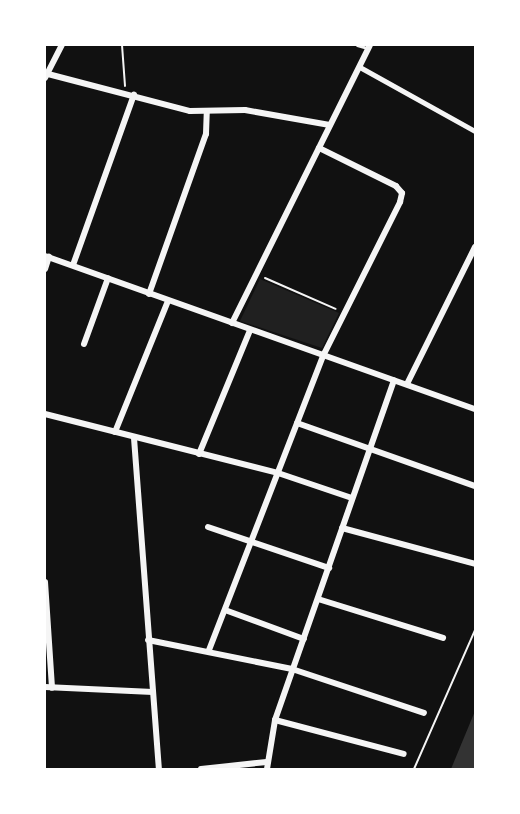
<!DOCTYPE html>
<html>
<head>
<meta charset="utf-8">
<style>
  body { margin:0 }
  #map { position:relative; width:520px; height:814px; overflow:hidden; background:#111; font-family:Montserrat,sans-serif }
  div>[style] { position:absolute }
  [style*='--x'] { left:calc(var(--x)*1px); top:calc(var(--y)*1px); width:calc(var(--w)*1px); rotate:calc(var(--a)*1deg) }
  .green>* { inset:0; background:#202020 }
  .water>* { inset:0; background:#333 }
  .path>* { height:2px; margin:-1px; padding:0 1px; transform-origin:1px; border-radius:1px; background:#f5f5f5 }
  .service>* { height:3px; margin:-1.5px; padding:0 1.5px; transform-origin:1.5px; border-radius:1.5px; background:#f5f5f5 }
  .pedestrian>* { height:4.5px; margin:-2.25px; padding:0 2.25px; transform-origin:2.25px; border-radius:2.25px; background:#f5f5f5 }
  .minor>* { height:6px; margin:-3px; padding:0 3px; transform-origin:3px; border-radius:3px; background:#f5f5f5 }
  span { translate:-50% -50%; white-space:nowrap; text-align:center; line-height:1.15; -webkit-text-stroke:4.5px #fff; paint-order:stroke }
  .frame { position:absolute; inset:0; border:46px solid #fff; pointer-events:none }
</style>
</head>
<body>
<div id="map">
  <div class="green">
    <div style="clip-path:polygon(260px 279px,339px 313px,322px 348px,240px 321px)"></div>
  </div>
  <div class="water">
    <div style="clip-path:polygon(475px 711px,475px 769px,451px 769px)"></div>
  </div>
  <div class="path">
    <div style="--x:122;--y:45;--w:41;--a:85.8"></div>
    <div style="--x:265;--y:278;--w:77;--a:23.6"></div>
    <div style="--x:414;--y:769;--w:152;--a:-66.3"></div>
  </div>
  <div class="service">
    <div style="--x:357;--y:45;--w:10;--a:17"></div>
  </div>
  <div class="pedestrian">
    <div style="--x:360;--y:67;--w:132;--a:29.1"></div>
  </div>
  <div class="minor">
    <div style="--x:48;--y:74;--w:147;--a:14.6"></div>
    <div style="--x:190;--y:111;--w:55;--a:-1"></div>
    <div style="--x:245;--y:110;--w:86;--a:10"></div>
    <div style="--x:45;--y:78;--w:37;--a:-63"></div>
    <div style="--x:45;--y:256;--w:456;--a:19.6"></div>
    <div style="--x:73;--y:265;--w:181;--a:-70.3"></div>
    <div style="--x:45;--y:269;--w:13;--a:-72"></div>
    <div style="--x:149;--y:294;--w:170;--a:-70.4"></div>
    <div style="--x:206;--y:134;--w:23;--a:-88"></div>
    <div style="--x:232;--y:323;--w:310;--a:-63.6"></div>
    <div style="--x:84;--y:344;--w:70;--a:-70"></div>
    <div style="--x:407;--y:384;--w:153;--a:-63.6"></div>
    <div style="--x:45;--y:414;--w:240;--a:14.2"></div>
    <div style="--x:278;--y:473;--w:78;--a:18.7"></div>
    <div style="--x:297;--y:423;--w:189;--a:19.5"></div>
    <div style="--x:115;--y:432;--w:141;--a:-68"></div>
    <div style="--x:134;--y:438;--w:332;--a:85.7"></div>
    <div style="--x:199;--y:454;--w:134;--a:-67.6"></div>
    <div style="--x:208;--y:527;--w:128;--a:18.7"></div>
    <div style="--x:342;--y:528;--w:138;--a:15.1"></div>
    <div style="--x:45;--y:582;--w:106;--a:86.2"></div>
    <div style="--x:318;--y:599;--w:131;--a:17.3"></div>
    <div style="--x:225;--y:610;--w:84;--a:20.2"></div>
    <div style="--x:148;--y:640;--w:147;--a:11.4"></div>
    <div style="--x:292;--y:669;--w:139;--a:18.4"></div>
    <div style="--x:209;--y:650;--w:318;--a:-68.8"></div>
    <div style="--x:324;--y:354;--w:170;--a:-63.4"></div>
    <div style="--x:400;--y:202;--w:9;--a:-77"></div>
    <div style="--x:402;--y:193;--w:9;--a:-131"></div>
    <div style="--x:396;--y:186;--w:86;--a:-153.7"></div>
    <div style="--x:45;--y:687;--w:108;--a:2.7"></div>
    <div style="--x:275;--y:720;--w:133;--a:14.8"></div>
    <div style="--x:201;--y:769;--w:66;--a:-6.1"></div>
    <div style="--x:267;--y:769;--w:50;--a:-80.7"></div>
    <div style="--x:275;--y:720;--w:360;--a:-70.7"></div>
  </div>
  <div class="frame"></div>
</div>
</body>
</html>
